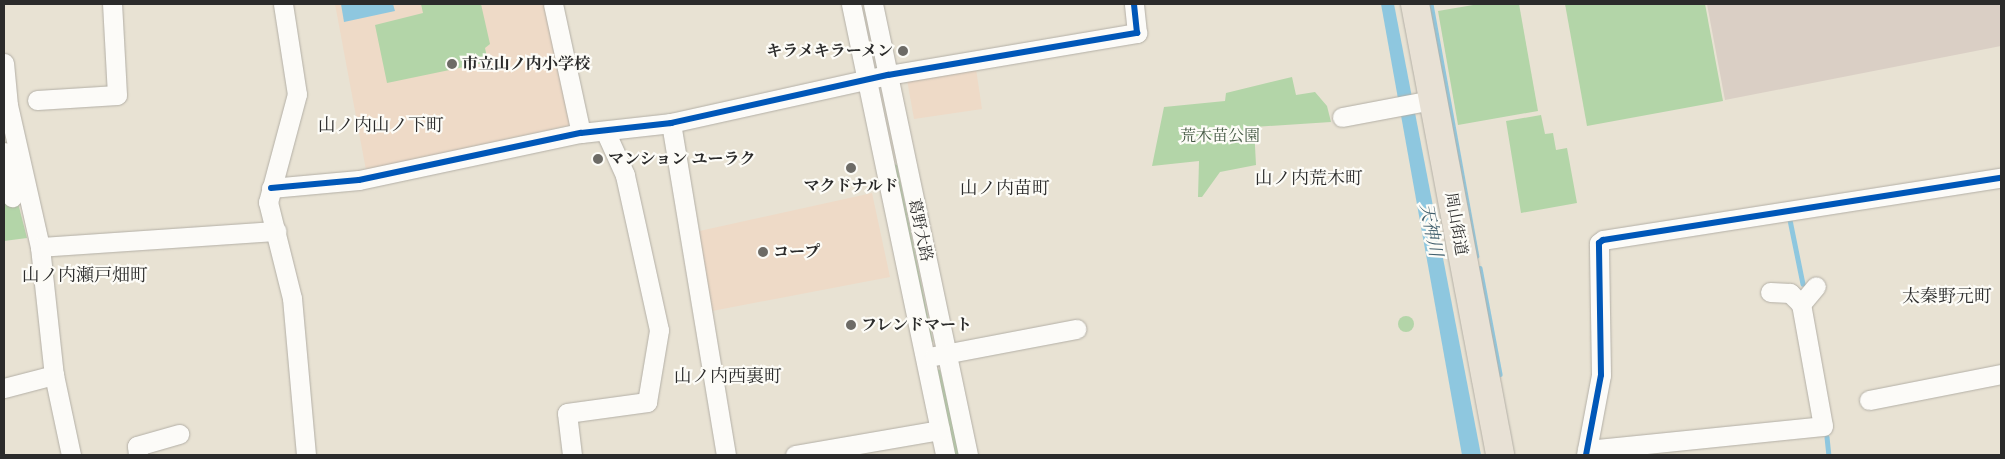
<!DOCTYPE html>
<html>
<head>
<meta charset="utf-8">
<style>
  body { margin:0 }
  #map { position:relative; width:2005px; height:459px; overflow:hidden; background:#e8e2d3; font-family:Cardo,"Noto Serif JP",serif }
  div>[style] { position:absolute }
  [style*='--x'] { left:calc(var(--x)*1px); top:calc(var(--y)*1px); width:calc(var(--w)*1px); rotate:calc(var(--a)*1deg) }
  .built>* { inset:0; background:#eedac7 }
  .industrial>* { inset:0; background:#dacfc5 }
  .green>* { inset:0; background:#b3d5a8 }
  .round { border-radius:50% }
  .water>* { inset:0; background:#8ec7df }
  .stream>* { height:4.5px; margin:-2.25px; padding:0 2.25px; transform-origin:2.25px; border-radius:2.25px; background:#8ec7df }
  .roads { filter:drop-shadow(0 0 1px #b3afa6) drop-shadow(0 0 1px #b3afa6) }
  .minor>* { height:19px; margin:-9.5px; padding:0 9.5px; transform-origin:9.5px; border-radius:9.5px; background:#fcfbf8 }
  .highway>* { height:28px; margin:-14px; padding:0 14px; transform-origin:14px; border-radius:14px; background:#e8e1d5 }
  .cycleway>* { height:6px; margin:-3px; padding:0 3px; transform-origin:3px; border-radius:3px; background:#0057b8 }
  .dots>* { width:14px; height:14px; translate:-50% -50%; box-sizing:border-box; border:2px solid #fdfcf7; border-radius:50% }
  span { translate:-50% -50%; white-space:nowrap; text-align:center; line-height:1.15; -webkit-text-stroke:4.5px #fdfcf7; paint-order:stroke }
  .poi-label { font-size:16px; color:#2b2b2b; font-weight:700 }
  .right { translate:-100% -50%; text-align:right }
  .left { translate:0 -50%; text-align:left }
  .park-label { font-size:16px; color:#475b46 }
  .street-label { font-size:16px; color:#2b2b2b }
  .neighbourhood-label { font-size:18px; color:#2b2b2b }
  .water-label { font-size:18px; color:#405e6c; font-style:italic }
  .frame { position:absolute; inset:0; border:5px solid #2b2b2b; pointer-events:none }
</style>
</head>
<body>
<div id="map">
  <div class="built">
    <div style="clip-path:polygon(335px 4px,544px 4px,571px 125px,366px 170px)"></div>
    <div style="clip-path:polygon(975px 62px,982px 109px,914px 119px,906px 74px)"></div>
    <div style="clip-path:polygon(872px 193px,890px 277px,707px 312px,695px 232px)"></div>
  </div>
  <div class="industrial">
    <div style="clip-path:polygon(1707px 4px,2001px 4px,2001px 46px,1725px 100px)"></div>
  </div>
  <div class="green">
    <div style="clip-path:polygon(421px 4px,481px 4px,490px 44px,485px 48px,488px 62px,387px 83px,375px 25px,423px 13px)"></div>
    <div style="clip-path:polygon(1479px 4px,1519px 4px,1538px 111px,1458px 125px,1438px 11px)"></div>
    <div style="clip-path:polygon(1565px 4px,1705px 4px,1723px 101px,1587px 126px)"></div>
    <div style="clip-path:polygon(1292px 77px,1296px 95px,1315px 92px,1327px 106px,1331px 122px,1254px 127px,1256px 165px,1220px 172px,1202px 197px,1198px 197px,1199px 161px,1152px 166px,1164px 107px,1225px 101px,1226px 93px)"></div>
    <div style="clip-path:polygon(1541px 115px,1545px 134px,1553px 133px,1556px 150px,1567px 148px,1577px 203px,1521px 213px,1506px 121px)"></div>
    <div style="clip-path:polygon(894px 164px,897px 165px,933px 342px,931px 341px)"></div>
    <div style="clip-path:polygon(18px 203px,27px 238px,4px 241px,4px 204px)"></div>
    <div class="round" style="left:1398px;top:316px;width:16px;height:16px"></div>
    <div style="clip-path:polygon(937px 369px,940px 370px,960px 455px,954px 455px)"></div>
  </div>
  <div class="water">
    <div style="clip-path:polygon(341px 4px,393px 4px,395px 11px,344px 22px)"></div>
    <div style="clip-path:polygon(1381px 4px,1394px 4px,1481px 455px,1462px 455px)"></div>
  </div>
  <div class="stream">
    <div style="--x:1431;--y:4;--w:256;--a:79.7"></div>
    <div style="--x:1789;--y:215;--w:70;--a:78.5"></div>
    <div style="--x:1480;--y:268;--w:108;--a:79.3"></div>
    <div style="--x:1827;--y:437;--w:18;--a:84"></div>
  </div>
  <div class="roads">
    <div class="minor">
      <div style="--x:283;--y:4;--w:91;--a:81.2"></div>
      <div style="--x:297;--y:94;--w:112;--a:105"></div>
      <div style="--x:268;--y:202;--w:99;--a:76"></div>
      <div style="--x:292;--y:298;--w:158;--a:84.9"></div>
      <div style="--x:553;--y:4;--w:132;--a:77.8"></div>
      <div style="--x:851;--y:4;--w:461;--a:78.2"></div>
      <div style="--x:873;--y:4;--w:461;--a:78.1"></div>
      <div style="--x:4;--y:63;--w:42;--a:84.6"></div>
      <div style="--x:8;--y:105;--w:146;--a:77.3"></div>
      <div style="--x:40;--y:247;--w:129;--a:83.8"></div>
      <div style="--x:54;--y:375;--w:82;--a:78"></div>
      <div style="--x:37;--y:100;--w:80;--a:-3.6"></div>
      <div style="--x:117;--y:95;--w:91;--a:-93.1"></div>
      <div style="--x:1342;--y:117;--w:92;--a:-10.7"></div>
      <div style="--x:671;--y:123;--w:337;--a:80.6"></div>
      <div style="--x:4;--y:152;--w:46;--a:79.9"></div>
      <div style="--x:271;--y:188;--w:88;--a:-5.2"></div>
      <div style="--x:359;--y:180;--w:227;--a:-12"></div>
      <div style="--x:581;--y:133;--w:91;--a:-6.3"></div>
      <div style="--x:671;--y:123;--w:222;--a:-12.5"></div>
      <div style="--x:888;--y:75;--w:253;--a:-9.6"></div>
      <div style="--x:1137;--y:33;--w:29;--a:-96"></div>
      <div style="--x:40;--y:247;--w:237;--a:-3.9"></div>
      <div style="--x:1801;--y:304;--w:23;--a:-50"></div>
      <div style="--x:934;--y:356;--w:145;--a:-10.8"></div>
      <div style="--x:4;--y:388;--w:52;--a:-14.6"></div>
      <div style="--x:1869;--y:400;--w:135;--a:-11.1"></div>
      <div style="--x:1587;--y:450;--w:237;--a:-5.8"></div>
      <div style="--x:1823;--y:426;--w:124;--a:-100.2"></div>
      <div style="--x:1801;--y:304;--w:16;--a:-135"></div>
      <div style="--x:1790;--y:293;--w:20;--a:-177"></div>
      <div style="--x:138;--y:455;--w:9;--a:-96"></div>
      <div style="--x:137;--y:446;--w:44;--a:-15.9"></div>
      <div style="--x:572;--y:455;--w:42;--a:-96.8"></div>
      <div style="--x:567;--y:413;--w:81;--a:-7.8"></div>
      <div style="--x:647;--y:402;--w:73;--a:-80.5"></div>
      <div style="--x:659;--y:330;--w:159;--a:-102.4"></div>
      <div style="--x:625;--y:175;--w:48;--a:-114.4"></div>
      <div style="--x:795;--y:455;--w:147;--a:-9.8"></div>
      <div style="--x:1586;--y:455;--w:81;--a:-79.4"></div>
      <div style="--x:1601;--y:375;--w:132;--a:-90.9"></div>
      <div style="--x:1599;--y:243;--w:5;--a:-37"></div>
      <div style="--x:1603;--y:240;--w:403;--a:-8.9"></div>
    </div>
    <div class="highway">
      <div style="--x:1415;--y:4;--w:459;--a:79.3"></div>
    </div>
  </div>
  <div class="cycleway">
    <div style="--x:271;--y:188;--w:88;--a:-5.2"></div>
    <div style="--x:359;--y:180;--w:227;--a:-12"></div>
    <div style="--x:581;--y:133;--w:91;--a:-6.3"></div>
    <div style="--x:671;--y:123;--w:222;--a:-12.5"></div>
    <div style="--x:888;--y:75;--w:253;--a:-9.6"></div>
    <div style="--x:1137;--y:33;--w:29;--a:-96"></div>
    <div style="--x:1586;--y:455;--w:81;--a:-79.4"></div>
    <div style="--x:1601;--y:375;--w:132;--a:-90.9"></div>
    <div style="--x:1599;--y:243;--w:5;--a:-37"></div>
    <div style="--x:1603;--y:240;--w:403;--a:-8.9"></div>
  </div>
  <div class="dots">
    <div style="left:903px;top:51px;background:#6d6b66"></div>
    <div style="left:452px;top:64px;background:#6d6b66"></div>
    <div style="left:598px;top:159px;background:#6d6b66"></div>
    <div style="left:851px;top:168px;background:#6d6b66"></div>
    <div style="left:763px;top:252px;background:#6d6b66"></div>
    <div style="left:851px;top:325px;background:#6d6b66"></div>
  </div>
  <div class="poi-label">
    <span class="right" style="left:893px;top:51px">キラメキラーメン</span>
    <span class="left" style="left:462px;top:64px">市立山ノ内小学校</span>
    <span class="left" style="left:608px;top:159px">マンション ユーラク</span>
    <span style="left:851px;top:186px">マクドナルド</span>
    <span class="left" style="left:773px;top:252px">コープ</span>
    <span class="left" style="left:861px;top:325px">フレンドマート</span>
  </div>
  <div class="park-label">
    <span style="left:1220px;top:136px">荒木苗公園</span>
  </div>
  <div class="street-label">
    <span style="left:1456px;top:224px;rotate:80deg">周山街道</span>
    <span style="left:920px;top:230px;rotate:78deg">葛野大路</span>
  </div>
  <div class="neighbourhood-label">
    <span style="left:381px;top:126px">山ノ内山ノ下町</span>
    <span style="left:1309px;top:179px">山ノ内荒木町</span>
    <span style="left:1005px;top:189px">山ノ内苗町</span>
    <span style="left:85px;top:276px">山ノ内瀬戸畑町</span>
    <span style="left:1947px;top:297px">太秦野元町</span>
    <span style="left:728px;top:377px">山ノ内西裏町</span>
  </div>
  <div class="water-label">
    <span style="left:1430px;top:230px;rotate:79deg">天神川</span>
  </div>
  <div class="frame"></div>
</div>
</body>
</html>
